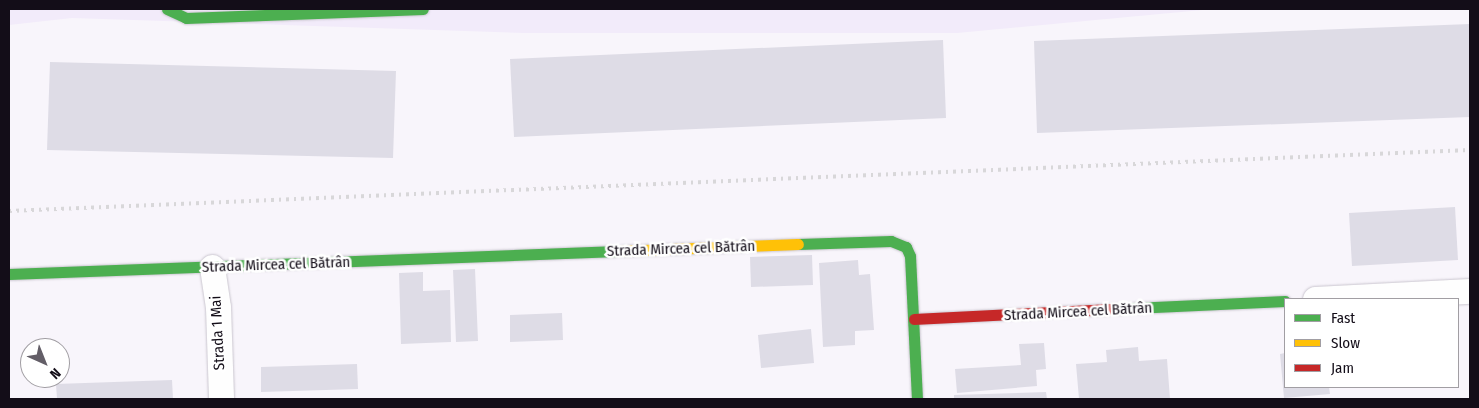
<!DOCTYPE html>
<html>
<head>
<meta charset="utf-8">
<style>
  body { margin:0 }
  #map { position:relative; width:1479px; height:408px; overflow:hidden; background:#f8f5fb; font-family:"Fira Sans Condensed",sans-serif }
  div>[style] { position:absolute }
  [style*='--x'] { left:calc(var(--x)*1px); top:calc(var(--y)*1px); width:calc(var(--w)*1px); rotate:calc(var(--a)*1deg) }
  .built>* { inset:0; background:#f2ebfa }
  .building>* { inset:0; background:#dedce6 }
  .roads { filter:drop-shadow(0 0 1px #cac6cf) drop-shadow(0 0 1px #cac6cf) }
  .street>* { height:25px; margin:-12.5px; padding:0 12.5px; transform-origin:12.5px; border-radius:12.5px; background:#fefefe }
  .fast>* { height:11px; margin:-5.5px; padding:0 5.5px; transform-origin:5.5px; border-radius:5.5px; background:#4caf50 }
  .slow>* { height:11px; margin:-5.5px; padding:0 5.5px; transform-origin:5.5px; border-radius:5.5px; background:#ffc107 }
  .jam>* { height:11px; margin:-5.5px; padding:0 5.5px; transform-origin:5.5px; border-radius:5.5px; background:#c62828 }
  .rail>* { height:4px; margin-top:-2px; transform-origin:0; background:repeating-linear-gradient(90deg,#d8d7d9 0 2.5px,transparent 0 7.5px) }
  span { translate:-50% -50%; white-space:nowrap; text-align:center; line-height:1.15; -webkit-text-stroke:5px #fff; paint-order:stroke }
  .street-label { font-size:15px; color:#130d18 }
  .frame { position:absolute; inset:0; border:10px solid #130d18; pointer-events:none }
  .legend { position:absolute; left:1284px; top:298px; width:175px; height:90px; box-sizing:border-box; background:#fff; border:1px solid #a19ea3; margin:0; padding:6px 9px; list-style:none; font-size:15px; color:#130d18 }
  .legend li { display:flex; align-items:center; gap:10px; height:25px }
  .legend b { width:25px; border:1px solid #a19ea3 }
  .north { position:absolute; left:20px; top:338px; width:50px; height:50px; box-sizing:border-box; background:#fff; border:1px solid #a19ea3; border-radius:50%; rotate:136deg; font-size:14px; font-weight:700; line-height:20px; text-align:center; color:#130d18 }
  .north::after { content:''; display:block; margin:auto; width:18px; height:22px; background:#635e67; clip-path:polygon(50% 0,100% 100%,50% 72%,0 100%) }
</style>
</head>
<body>
<div id="map">
  <div class="built">
    <div style="clip-path:polygon(9px 9px,1213px 9px,957px 33px,523px 33px,72px 18px,9px 25px)"></div>
  </div>
  <div class="building">
    <div style="clip-path:polygon(1470px 24px,1470px 117px,1037px 133px,1034px 41px)"></div>
    <div style="clip-path:polygon(943px 40px,946px 118px,514px 137px,510px 59px)"></div>
    <div style="clip-path:polygon(50px 62px,396px 71px,393px 158px,47px 150px)"></div>
    <div style="clip-path:polygon(1455px 207px,1458px 260px,1352px 266px,1349px 213px)"></div>
    <div style="clip-path:polygon(812px 255px,813px 285px,751px 287px,750px 257px)"></div>
    <div style="clip-path:polygon(858px 260px,859px 275px,870px 274px,874px 330px,855px 331px,855px 345px,823px 347px,819px 263px)"></div>
    <div style="clip-path:polygon(475px 269px,478px 341px,456px 342px,453px 270px)"></div>
    <div style="clip-path:polygon(423px 272px,423px 291px,450px 290px,451px 342px,401px 344px,399px 273px)"></div>
    <div style="clip-path:polygon(562px 313px,563px 340px,510px 342px,510px 315px)"></div>
    <div style="clip-path:polygon(811px 329px,814px 363px,761px 368px,758px 335px)"></div>
    <div style="clip-path:polygon(1044px 343px,1046px 369px,1036px 370px,1037px 386px,957px 393px,955px 369px,1021px 365px,1019px 344px)"></div>
    <div style="clip-path:polygon(1138px 347px,1139px 361px,1167px 359px,1170px 399px,1079px 399px,1076px 364px,1107px 362px,1106px 350px)"></div>
    <div style="clip-path:polygon(1285px 353px,1285px 387px,1329px 387px,1330px 394px,1284px 398px,1280px 354px)"></div>
    <div style="clip-path:polygon(357px 364px,358px 389px,261px 392px,261px 367px)"></div>
    <div style="clip-path:polygon(172px 380px,173px 399px,57px 399px,56px 384px)"></div>
    <div style="clip-path:polygon(1046px 392px,1047px 399px,954px 399px,954px 395px)"></div>
  </div>
  <div class="roads">
    <div class="street">
      <div style="--x:212;--y:267;--w:40;--a:81.5"></div>
      <div style="--x:218;--y:307;--w:92;--a:88.1"></div>
      <div style="--x:1315;--y:299;--w:155;--a:-3"></div>
    </div>
    <div class="fast">
      <div style="--x:167;--y:9;--w:21;--a:25"></div>
      <div style="--x:186;--y:18;--w:237;--a:-2.2"></div>
      <div style="--x:798;--y:244;--w:93;--a:-1.8"></div>
      <div style="--x:891;--y:241;--w:16;--a:22"></div>
      <div style="--x:906;--y:247;--w:10;--a:66"></div>
      <div style="--x:910;--y:256;--w:143;--a:87.2"></div>
      <div style="--x:9;--y:274;--w:609;--a:-2.16"></div>
      <div style="--x:1111;--y:309;--w:174;--a:-2.6"></div>
    </div>
    <div class="slow">
      <div style="--x:618;--y:251;--w:180;--a:-2.2"></div>
    </div>
    <div class="jam">
      <div style="--x:914;--y:319;--w:197;--a:-2.9"></div>
    </div>
  </div>
  <div class="rail">
    <div style="--x:9;--y:211;--w:1462;--a:-2.39"></div>
  </div>
  <div class="street-label">
    <span style="left:681px;top:249px;rotate:-2deg">Strada Mircea cel Bătrân</span>
    <span style="left:276px;top:265px;rotate:-2deg">Strada Mircea cel Bătrân</span>
    <span style="left:1078px;top:312px;rotate:-3deg">Strada Mircea cel Bătrân</span>
    <span style="left:218px;top:333px;rotate:-93deg">Strada 1 Mai</span>
  </div>
  <div class="frame"></div>
  <ul class="legend">
  <li><b style="height:6px;background:#4caf50"></b>Fast</li>
  <li><b style="height:6px;background:#ffc107"></b>Slow</li>
  <li><b style="height:6px;background:#c62828"></b>Jam</li>
  </ul>
  <div class="north">N</div>
</div>
</body>
</html>
